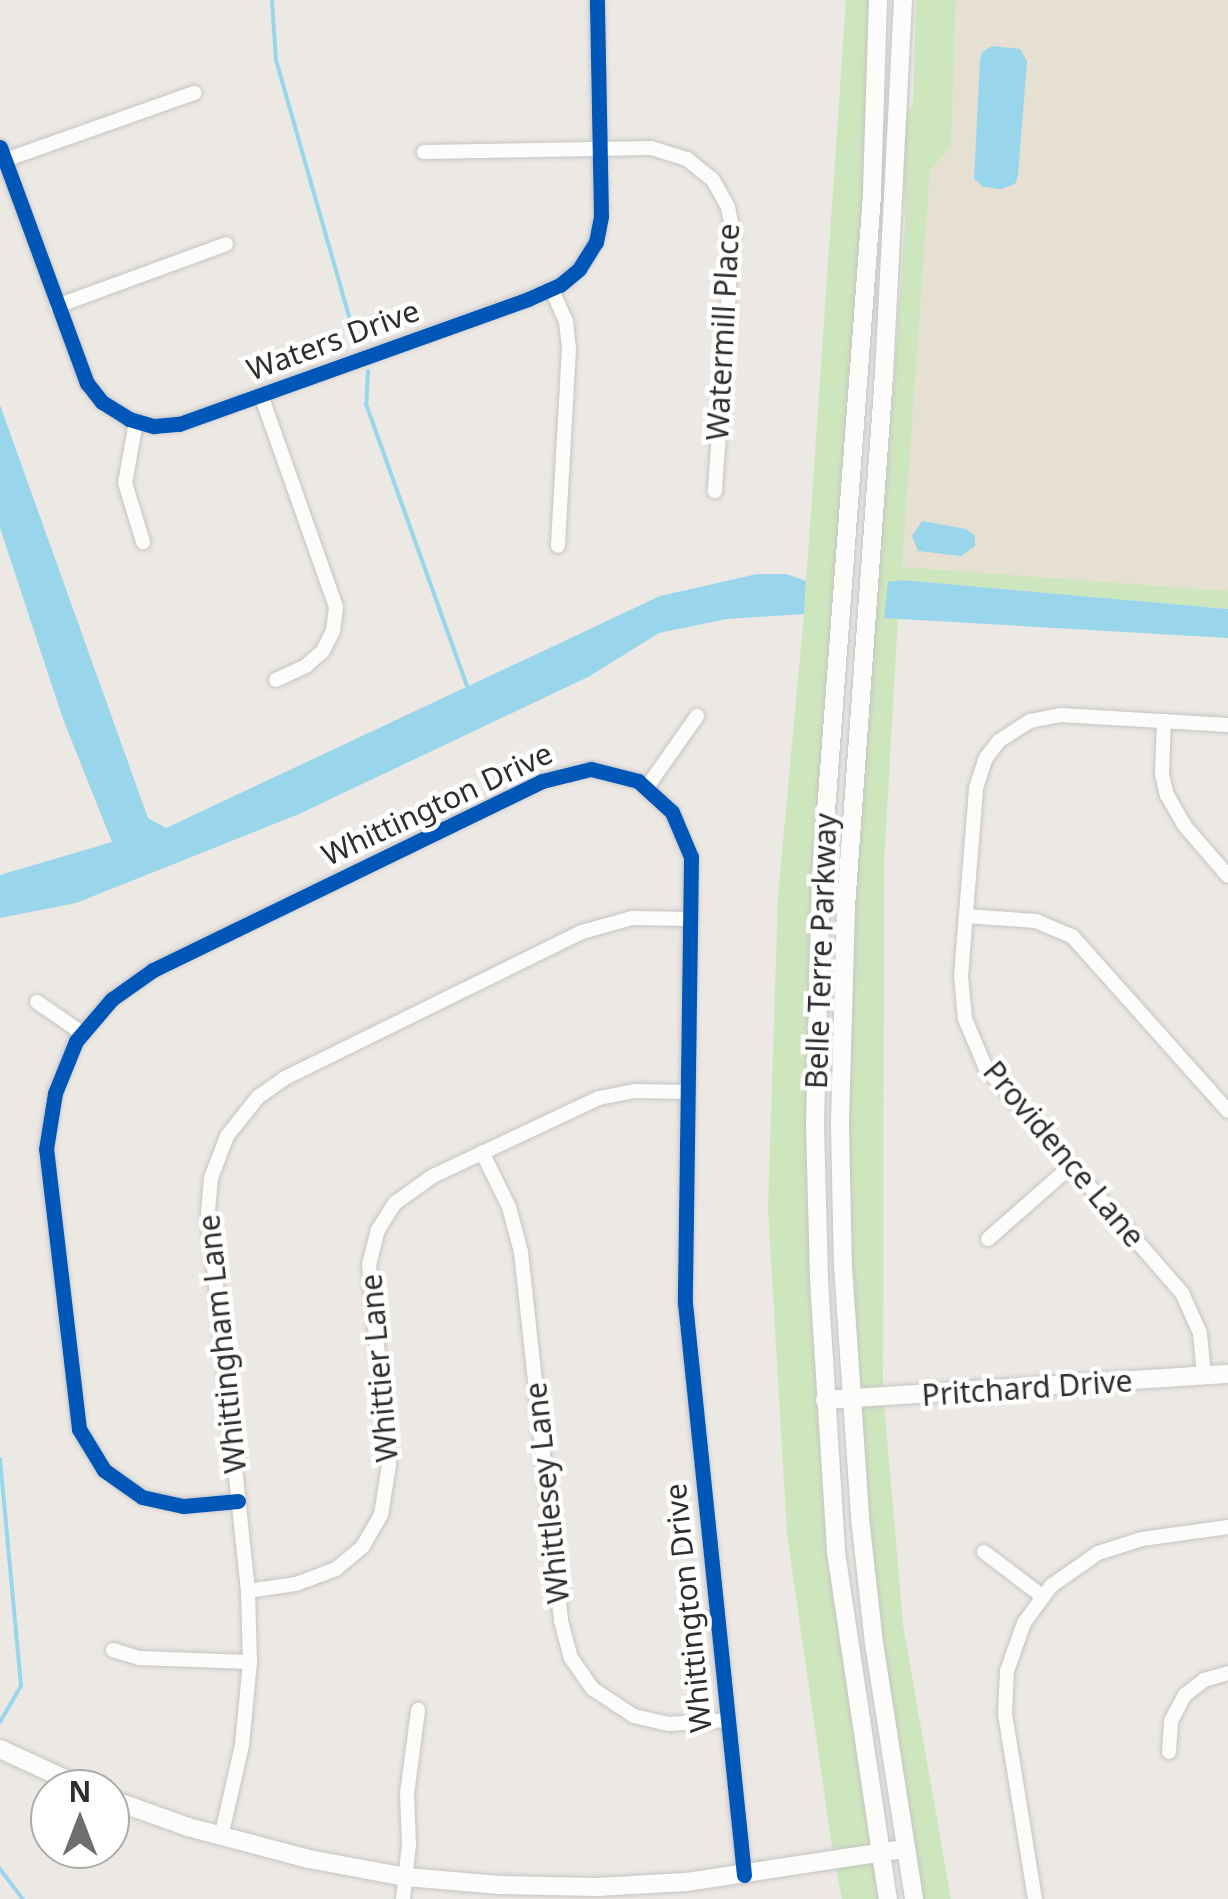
<!DOCTYPE html>
<html>
<head>
<meta charset="utf-8">
<style>
  body { margin:0 }
  #map { position:relative; width:1228px; height:1899px; overflow:hidden; background:#ece8e4; font-family:"Noto Sans",sans-serif }
  div>[style] { position:absolute }
  [style*='--x'] { left:calc(var(--x)*1px); top:calc(var(--y)*1px); width:calc(var(--w)*1px); rotate:calc(var(--a)*1deg) }
  .education>* { inset:0; background:#e6e0d3 }
  .green>* { inset:0; background:#cee6be }
  .water>* { inset:0; background:#99d6ec }
  .stream>* { height:4px; margin:-2px; padding:0 2px; transform-origin:2px; border-radius:2px; background:#99d6ec }
  .roads { filter:drop-shadow(0 0 2px #c5c4c5) drop-shadow(0 0 2px #c5c4c5) }
  .minor>* { height:14px; margin:-7px; padding:0 7px; transform-origin:7px; border-radius:7px; background:#fcfcfb }
  .tertiary>* { height:18px; margin:-9px; padding:0 9px; transform-origin:9px; border-radius:9px; background:#fcfcfb }
  .secondary>* { height:18px; margin:-9px; padding:0 9px; transform-origin:9px; border-radius:9px; background:#fcfcfb }
  .cycleway>* { height:15px; margin:-7.5px; padding:0 7.5px; transform-origin:7.5px; border-radius:7.5px; background:#0057b8 }
  span { translate:-50% -50%; white-space:nowrap; text-align:center; line-height:1.15; -webkit-text-stroke:9px #fff; paint-order:stroke }
  .street-label { font-size:30px; color:#2e2e2e }
  .north { position:absolute; left:30px; top:1769px; width:100px; height:100px; box-sizing:border-box; background:#fff; border:2px solid #ababab; border-radius:50%; rotate:0deg; font-size:28px; font-weight:700; line-height:40px; text-align:center; color:#2e2e2e }
  .north::after { content:''; display:block; margin:auto; width:35px; height:45px; background:#706f6e; clip-path:polygon(50% 0,100% 100%,50% 72%,0 100%) }
</style>
</head>
<body>
<div id="map">
  <div class="education">
    <div style="clip-path:polygon(956px 0,1228px 0,1228px 591px,902px 568px,930px 171px,951px 145px)"></div>
  </div>
  <div class="green">
    <div style="clip-path:polygon(846px 0,872px 0,865px 165px,812px 938px,840px 1626px,881px 1899px,842px 1899px,833px 1854px,787px 1534px,768px 1208px,778px 896px,804px 614px)"></div>
    <div style="clip-path:polygon(916px 0,956px 0,951px 146px,930px 171px,902px 567px,1228px 591px,1228px 609px,902px 580px,884px 617px,898px 618px,884px 864px,883px 1391px,903px 1625px,951px 1899px,920px 1899px,906px 1823px,867px 1532px,848px 1237px,848px 984px,882px 459px,889px 452px,905px 224px,904px 159px,907px 113px,913px 104px)"></div>
  </div>
  <div class="water">
    <div style="clip-path:polygon(992px 46px,1020px 49px,1027px 61px,1018px 176px,1015px 184px,1001px 189px,983px 187px,974px 179px,980px 60px,982px 52px)"></div>
    <div style="clip-path:polygon(0 405px,148px 818px,166px 828px,660px 596px,757px 574px,786px 574px,806px 581px,804px 614px,727px 619px,659px 633px,590px 676px,299px 814px,76px 903px,0 918px,0 875px,112px 842px,63px 719px,0 528px)"></div>
    <div style="clip-path:polygon(922px 521px,966px 529px,975px 536px,975px 546px,961px 556px,918px 551px,912px 536px)"></div>
    <div style="clip-path:polygon(902px 580px,1228px 609px,1228px 638px,884px 618px,888px 582px)"></div>
  </div>
  <div class="stream">
    <div style="--x:272;--y:0;--w:60;--a:86.2"></div>
    <div style="--x:276;--y:60;--w:281;--a:74.1"></div>
    <div style="--x:368;--y:371;--w:33;--a:93"></div>
    <div style="--x:366;--y:404;--w:303;--a:70.3"></div>
    <div style="--x:0;--y:1459;--w:228;--a:84.7"></div>
    <div style="--x:21;--y:1686;--w:42;--a:120.3"></div>
    <div style="--x:0;--y:1869;--w:38;--a:53"></div>
  </div>
  <div class="roads">
    <div class="minor">
      <div style="--x:0;--y:147;--w:252;--a:69.8"></div>
      <div style="--x:87;--y:383;--w:24;--a:52"></div>
      <div style="--x:102;--y:402;--w:32;--a:32"></div>
      <div style="--x:129;--y:419;--w:26;--a:16"></div>
      <div style="--x:154;--y:426;--w:25;--a:-5"></div>
      <div style="--x:179;--y:424;--w:371;--a:-19.7"></div>
      <div style="--x:528;--y:299;--w:35;--a:-24"></div>
      <div style="--x:560;--y:285;--w:25;--a:-40"></div>
      <div style="--x:579;--y:269;--w:32;--a:-58"></div>
      <div style="--x:596;--y:242;--w:26;--a:-79"></div>
      <div style="--x:601;--y:216;--w:216;--a:-91.1"></div>
      <div style="--x:424;--y:152;--w:227;--a:-1"></div>
      <div style="--x:651;--y:148;--w:38;--a:17"></div>
      <div style="--x:687;--y:159;--w:33;--a:39"></div>
      <div style="--x:713;--y:180;--w:31;--a:61"></div>
      <div style="--x:728;--y:207;--w:25;--a:79"></div>
      <div style="--x:733;--y:232;--w:260;--a:94"></div>
      <div style="--x:5;--y:160;--w:201;--a:-19.5"></div>
      <div style="--x:552;--y:290;--w:34;--a:66"></div>
      <div style="--x:566;--y:321;--w:27;--a:84"></div>
      <div style="--x:569;--y:348;--w:198;--a:93.2"></div>
      <div style="--x:57;--y:306;--w:180;--a:-20.1"></div>
      <div style="--x:261;--y:395;--w:225;--a:70.5"></div>
      <div style="--x:336;--y:607;--w:24;--a:97"></div>
      <div style="--x:333;--y:631;--w:22;--a:117"></div>
      <div style="--x:323;--y:651;--w:23;--a:139"></div>
      <div style="--x:306;--y:666;--w:33;--a:155"></div>
      <div style="--x:136;--y:422;--w:62;--a:100.2"></div>
      <div style="--x:125;--y:483;--w:62;--a:73"></div>
      <div style="--x:1164;--y:721;--w:53;--a:92.2"></div>
      <div style="--x:1162;--y:774;--w:22;--a:77"></div>
      <div style="--x:1167;--y:795;--w:34;--a:60"></div>
      <div style="--x:1184;--y:825;--w:67;--a:49.2"></div>
      <div style="--x:647;--y:787;--w:87;--a:-54.8"></div>
      <div style="--x:966;--y:916;--w:70;--a:4.1"></div>
      <div style="--x:1036;--y:921;--w:39;--a:23"></div>
      <div style="--x:1072;--y:936;--w:234;--a:48.3"></div>
      <div style="--x:37;--y:1002;--w:55;--a:34.6"></div>
      <div style="--x:482;--y:1152;--w:61;--a:63.9"></div>
      <div style="--x:509;--y:1207;--w:47;--a:75.1"></div>
      <div style="--x:521;--y:1252;--w:371;--a:83.8"></div>
      <div style="--x:561;--y:1621;--w:38;--a:75"></div>
      <div style="--x:571;--y:1658;--w:38;--a:55"></div>
      <div style="--x:593;--y:1689;--w:49;--a:33.4"></div>
      <div style="--x:634;--y:1716;--w:36;--a:13"></div>
      <div style="--x:669;--y:1724;--w:58;--a:-3.9"></div>
      <div style="--x:988;--y:1239;--w:111;--a:-41.3"></div>
      <div style="--x:1204;--y:1376;--w:43;--a:-95.3"></div>
      <div style="--x:1200;--y:1333;--w:44;--a:-114.2"></div>
      <div style="--x:1182;--y:1293;--w:301;--a:-131"></div>
      <div style="--x:985;--y:1066;--w:51;--a:-113.1"></div>
      <div style="--x:965;--y:1019;--w:43;--a:-95.3"></div>
      <div style="--x:961;--y:976;--w:189;--a:-85.4"></div>
      <div style="--x:976;--y:788;--w:32;--a:-72"></div>
      <div style="--x:986;--y:758;--w:21;--a:-53"></div>
      <div style="--x:999;--y:741;--w:37;--a:-33"></div>
      <div style="--x:1030;--y:721;--w:32;--a:-11"></div>
      <div style="--x:1061;--y:715;--w:167;--a:3.4"></div>
      <div style="--x:238;--y:1501;--w:55;--a:174.8"></div>
      <div style="--x:183;--y:1506;--w:42;--a:-167.6"></div>
      <div style="--x:142;--y:1497;--w:47;--a:-144.6"></div>
      <div style="--x:104;--y:1470;--w:48;--a:-121.4"></div>
      <div style="--x:79;--y:1429;--w:282;--a:-96.7"></div>
      <div style="--x:46;--y:1149;--w:57;--a:-80.9"></div>
      <div style="--x:55;--y:1093;--w:56;--a:-68"></div>
      <div style="--x:76;--y:1041;--w:55;--a:-49.4"></div>
      <div style="--x:112;--y:999;--w:50;--a:-35.3"></div>
      <div style="--x:153;--y:970;--w:432;--a:-25.9"></div>
      <div style="--x:542;--y:781;--w:50;--a:-13.8"></div>
      <div style="--x:591;--y:769;--w:49;--a:14.3"></div>
      <div style="--x:638;--y:781;--w:46;--a:42.4"></div>
      <div style="--x:672;--y:812;--w:49;--a:67.1"></div>
      <div style="--x:691;--y:857;--w:446;--a:90.8"></div>
      <div style="--x:685;--y:1303;--w:575;--a:84.11"></div>
      <div style="--x:984;--y:1552;--w:73;--a:37.2"></div>
      <div style="--x:248;--y:1591;--w:49;--a:-8.3"></div>
      <div style="--x:296;--y:1584;--w:43;--a:-20.6"></div>
      <div style="--x:336;--y:1569;--w:35;--a:-40"></div>
      <div style="--x:363;--y:1546;--w:36;--a:-60"></div>
      <div style="--x:381;--y:1515;--w:51;--a:-80.9"></div>
      <div style="--x:389;--y:1465;--w:201;--a:-95.7"></div>
      <div style="--x:369;--y:1265;--w:36;--a:-76"></div>
      <div style="--x:378;--y:1230;--w:32;--a:-58"></div>
      <div style="--x:395;--y:1203;--w:47;--a:-35.4"></div>
      <div style="--x:433;--y:1176;--w:183;--a:-25.2"></div>
      <div style="--x:599;--y:1098;--w:37;--a:-11"></div>
      <div style="--x:635;--y:1091;--w:52;--a:1.1"></div>
      <div style="--x:113;--y:1650;--w:27;--a:17"></div>
      <div style="--x:139;--y:1658;--w:111;--a:2.1"></div>
      <div style="--x:1169;--y:1752;--w:31;--a:-86"></div>
      <div style="--x:1171;--y:1721;--w:30;--a:-62"></div>
      <div style="--x:1185;--y:1695;--w:24;--a:-38"></div>
      <div style="--x:1204;--y:1680;--w:25;--a:-16"></div>
      <div style="--x:221;--y:1837;--w:94;--a:-77.1"></div>
      <div style="--x:242;--y:1745;--w:83;--a:-84.5"></div>
      <div style="--x:250;--y:1662;--w:71;--a:-91.6"></div>
      <div style="--x:248;--y:1591;--w:381;--a:-96"></div>
      <div style="--x:208;--y:1212;--w:34;--a:-85"></div>
      <div style="--x:211;--y:1178;--w:45;--a:-69.1"></div>
      <div style="--x:227;--y:1136;--w:50;--a:-51.5"></div>
      <div style="--x:258;--y:1097;--w:33;--a:-35"></div>
      <div style="--x:285;--y:1078;--w:331;--a:-26.2"></div>
      <div style="--x:582;--y:932;--w:52;--a:-15.6"></div>
      <div style="--x:632;--y:918;--w:59;--a:1"></div>
      <div style="--x:403;--y:1899;--w:54;--a:-83.7"></div>
      <div style="--x:409;--y:1845;--w:51;--a:-92.2"></div>
      <div style="--x:407;--y:1794;--w:85;--a:-82.5"></div>
      <div style="--x:1035;--y:1899;--w:187;--a:-99.2"></div>
      <div style="--x:1005;--y:1714;--w:43;--a:-87.3"></div>
      <div style="--x:1007;--y:1671;--w:51;--a:-70.5"></div>
      <div style="--x:1024;--y:1623;--w:46;--a:-53.9"></div>
      <div style="--x:1051;--y:1586;--w:57;--a:-35.1"></div>
      <div style="--x:1098;--y:1553;--w:46;--a:-17.7"></div>
      <div style="--x:1142;--y:1539;--w:87;--a:-7.9"></div>
    </div>
    <div class="tertiary">
      <div style="--x:825;--y:1400;--w:404;--a:-3.7"></div>
      <div style="--x:0;--y:1749;--w:96;--a:24.7"></div>
      <div style="--x:110;--y:1799;--w:83;--a:19.7"></div>
      <div style="--x:188;--y:1827;--w:125;--a:14.8"></div>
      <div style="--x:309;--y:1859;--w:99;--a:10.5"></div>
      <div style="--x:406;--y:1877;--w:94;--a:4.9"></div>
      <div style="--x:500;--y:1885;--w:97;--a:1.2"></div>
      <div style="--x:597;--y:1887;--w:89;--a:-3.2"></div>
      <div style="--x:686;--y:1882;--w:221;--a:-8.6"></div>
    </div>
    <div class="secondary">
      <div style="--x:878;--y:0;--w:195;--a:91.8"></div>
      <div style="--x:872;--y:195;--w:685;--a:94.27"></div>
      <div style="--x:821;--y:878;--w:247;--a:91.4"></div>
      <div style="--x:815;--y:1125;--w:155;--a:88.5"></div>
      <div style="--x:819;--y:1280;--w:273;--a:86.4"></div>
      <div style="--x:836;--y:1552;--w:351;--a:81.5"></div>
      <div style="--x:903;--y:0;--w:375;--a:92.9"></div>
      <div style="--x:884;--y:375;--w:533;--a:94.09"></div>
      <div style="--x:846;--y:907;--w:220;--a:91.6"></div>
      <div style="--x:840;--y:1127;--w:139;--a:88.8"></div>
      <div style="--x:843;--y:1266;--w:253;--a:86.1"></div>
      <div style="--x:860;--y:1518;--w:126;--a:83.6"></div>
      <div style="--x:874;--y:1643;--w:259;--a:81.1"></div>
    </div>
  </div>
  <div class="cycleway">
    <div style="--x:0;--y:147;--w:252;--a:69.8"></div>
    <div style="--x:87;--y:383;--w:24;--a:52"></div>
    <div style="--x:102;--y:402;--w:32;--a:32"></div>
    <div style="--x:129;--y:419;--w:26;--a:16"></div>
    <div style="--x:154;--y:426;--w:25;--a:-5"></div>
    <div style="--x:179;--y:424;--w:371;--a:-19.7"></div>
    <div style="--x:528;--y:299;--w:35;--a:-24"></div>
    <div style="--x:560;--y:285;--w:25;--a:-40"></div>
    <div style="--x:579;--y:269;--w:32;--a:-58"></div>
    <div style="--x:596;--y:242;--w:26;--a:-79"></div>
    <div style="--x:601;--y:216;--w:216;--a:-91.1"></div>
    <div style="--x:238;--y:1501;--w:55;--a:174.8"></div>
    <div style="--x:183;--y:1506;--w:42;--a:-167.6"></div>
    <div style="--x:142;--y:1497;--w:47;--a:-144.6"></div>
    <div style="--x:104;--y:1470;--w:48;--a:-121.4"></div>
    <div style="--x:79;--y:1429;--w:282;--a:-96.7"></div>
    <div style="--x:46;--y:1149;--w:57;--a:-80.9"></div>
    <div style="--x:55;--y:1093;--w:56;--a:-68"></div>
    <div style="--x:76;--y:1041;--w:55;--a:-49.4"></div>
    <div style="--x:112;--y:999;--w:50;--a:-35.3"></div>
    <div style="--x:153;--y:970;--w:432;--a:-25.9"></div>
    <div style="--x:542;--y:781;--w:50;--a:-13.8"></div>
    <div style="--x:591;--y:769;--w:49;--a:14.3"></div>
    <div style="--x:638;--y:781;--w:46;--a:42.4"></div>
    <div style="--x:672;--y:812;--w:49;--a:67.1"></div>
    <div style="--x:691;--y:857;--w:446;--a:90.8"></div>
    <div style="--x:685;--y:1303;--w:575;--a:84.11"></div>
  </div>
  <div class="street-label">
    <span style="left:723px;top:332px;rotate:-87deg">Watermill Place</span>
    <span style="left:333px;top:340px;rotate:-20deg">Waters Drive</span>
    <span style="left:437px;top:804px;rotate:-25deg">Whittington Drive</span>
    <span style="left:821px;top:951px;rotate:-88deg">Belle Terre Parkway</span>
    <span style="left:1064px;top:1154px;rotate:50deg">Providence Lane</span>
    <span style="left:222px;top:1344px;rotate:-96deg">Whittingham Lane</span>
    <span style="left:379px;top:1368px;rotate:-95deg">Whittier Lane</span>
    <span style="left:1027px;top:1388px;rotate:-4deg">Pritchard Drive</span>
    <span style="left:547px;top:1493px;rotate:-96deg">Whittlesey Lane</span>
    <span style="left:688px;top:1608px;rotate:-96deg">Whittington Drive</span>
  </div>
  <div class="north">N</div>
</div>
</body>
</html>
